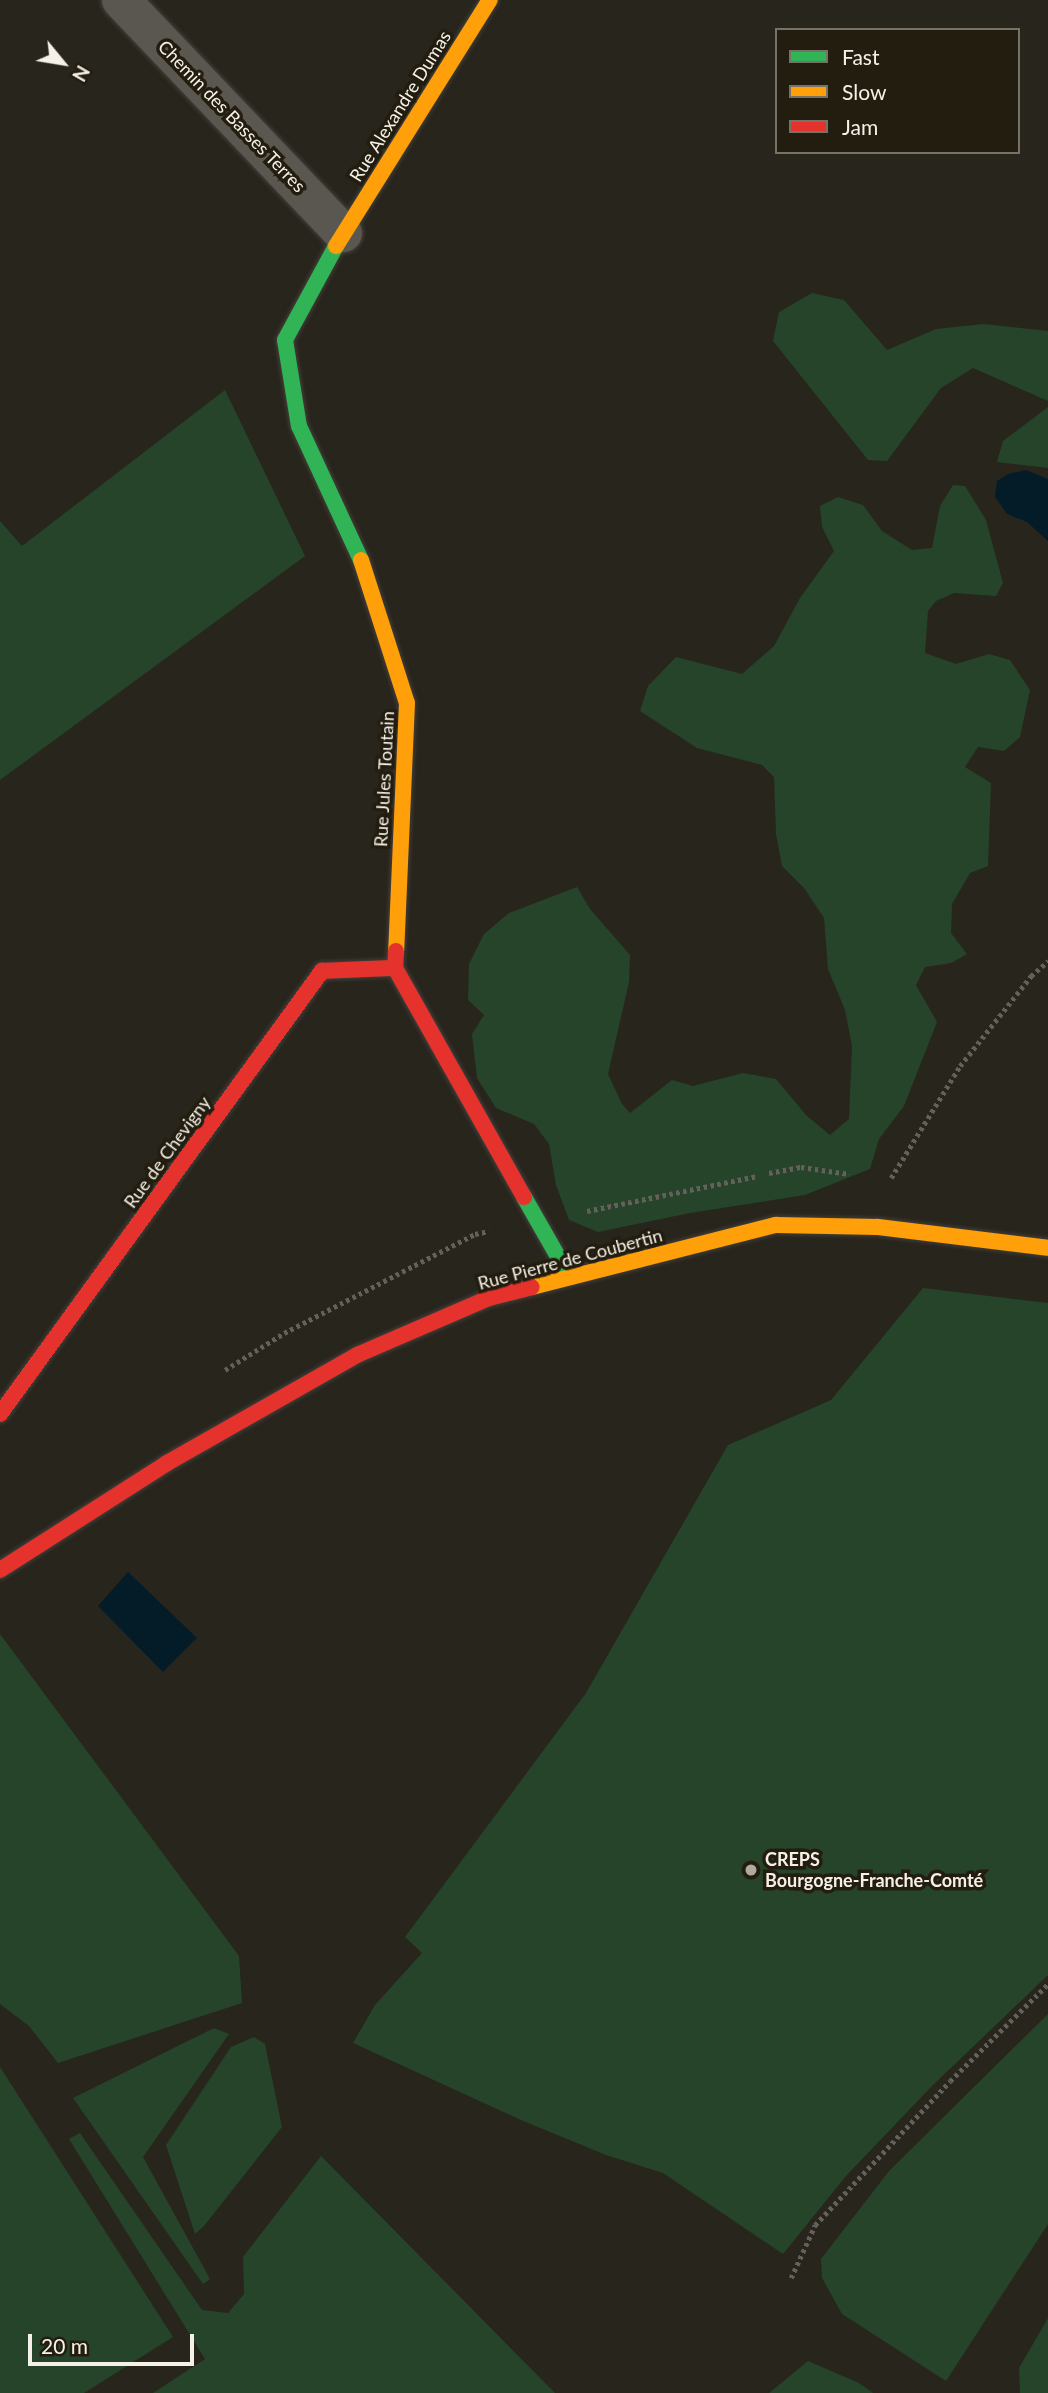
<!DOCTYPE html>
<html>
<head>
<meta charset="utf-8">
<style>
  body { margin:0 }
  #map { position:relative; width:1048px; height:2393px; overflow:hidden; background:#28251d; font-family:Lato,sans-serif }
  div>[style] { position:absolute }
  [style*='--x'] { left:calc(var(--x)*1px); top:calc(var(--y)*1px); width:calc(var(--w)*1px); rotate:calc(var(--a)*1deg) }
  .green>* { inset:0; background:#254429 }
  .water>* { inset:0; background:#041b28 }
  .path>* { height:4.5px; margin-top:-2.25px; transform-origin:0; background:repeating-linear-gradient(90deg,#64615c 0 3.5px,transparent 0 7px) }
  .roads { filter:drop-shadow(0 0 2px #423f39) drop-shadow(0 0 2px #423f39) }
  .street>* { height:38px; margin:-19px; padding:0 19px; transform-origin:19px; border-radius:19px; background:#5a5751 }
  .fast>* { height:16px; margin:-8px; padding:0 8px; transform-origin:8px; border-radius:8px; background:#30b455 }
  .slow>* { height:16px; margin:-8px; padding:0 8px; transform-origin:8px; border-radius:8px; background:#ff9f0a }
  .jam>* { height:16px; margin:-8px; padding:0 8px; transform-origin:8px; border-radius:8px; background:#e5322d }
  .dots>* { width:19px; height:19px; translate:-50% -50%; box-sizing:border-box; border:4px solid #231d0f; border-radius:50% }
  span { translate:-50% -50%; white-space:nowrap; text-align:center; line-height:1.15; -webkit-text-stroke:7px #231d0f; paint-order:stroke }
  .street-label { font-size:18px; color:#f6f1e8 }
  .poi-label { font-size:18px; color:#f6f1e8; font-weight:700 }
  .left { translate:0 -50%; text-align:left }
  .legend { position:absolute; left:775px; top:28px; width:245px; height:126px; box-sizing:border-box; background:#231d0f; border:2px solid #777266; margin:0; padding:9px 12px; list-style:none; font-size:21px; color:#f6f1e8 }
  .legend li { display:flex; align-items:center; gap:14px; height:35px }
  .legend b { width:35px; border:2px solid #777266 }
  .north { position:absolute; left:28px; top:28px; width:70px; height:70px; -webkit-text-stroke:5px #231d0f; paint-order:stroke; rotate:120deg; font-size:19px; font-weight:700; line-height:28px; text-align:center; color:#f6f1e8 }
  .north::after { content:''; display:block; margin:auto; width:24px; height:32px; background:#f6f1e8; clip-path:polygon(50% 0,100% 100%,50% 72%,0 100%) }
  .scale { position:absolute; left:28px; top:2334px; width:166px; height:32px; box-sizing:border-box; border:4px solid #f6f1e8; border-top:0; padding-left:9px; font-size:21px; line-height:24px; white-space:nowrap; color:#f6f1e8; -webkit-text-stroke:5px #231d0f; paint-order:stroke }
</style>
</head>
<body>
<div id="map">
  <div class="green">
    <div style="clip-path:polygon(812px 293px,844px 300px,887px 350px,936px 329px,984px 324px,1048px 331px,1048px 401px,973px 368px,941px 388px,887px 461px,868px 460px,773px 341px,779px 312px)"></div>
    <div style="clip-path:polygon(225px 390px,305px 556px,0 780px,0 521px,22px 546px)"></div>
    <div style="clip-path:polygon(1048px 407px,1048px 468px,997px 462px,1003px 441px)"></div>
    <div style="clip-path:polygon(953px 485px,965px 486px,986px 520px,1003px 583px,996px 596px,954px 593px,936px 601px,928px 611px,925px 653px,956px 664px,989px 654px,1010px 660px,1030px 690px,1020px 737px,1004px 751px,978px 747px,965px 767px,991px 783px,988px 866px,970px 873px,952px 904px,951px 933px,967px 954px,951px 963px,925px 967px,916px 985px,937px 1022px,904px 1106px,879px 1139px,870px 1169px,805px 1195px,690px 1213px,598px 1232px,569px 1220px,556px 1185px,549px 1144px,534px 1124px,496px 1108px,477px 1078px,472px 1034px,484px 1015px,468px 1000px,469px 964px,484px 934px,509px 913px,577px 887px,590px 909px,630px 955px,629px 982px,608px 1074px,622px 1104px,630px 1113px,672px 1080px,693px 1086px,743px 1073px,776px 1079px,806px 1115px,830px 1135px,849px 1119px,852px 1046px,845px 1010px,828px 969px,824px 918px,804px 888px,782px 866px,776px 834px,774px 777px,762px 765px,697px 748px,640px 711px,648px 686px,676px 657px,742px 674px,774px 646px,800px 598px,834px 551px,822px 527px,820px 506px,838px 497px,863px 505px,882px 531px,912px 550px,932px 548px,940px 506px)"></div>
    <div style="clip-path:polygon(923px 1288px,1048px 1303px,1048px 1975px,931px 2087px,846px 2176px,783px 2254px,663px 2173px,606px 2155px,521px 2120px,353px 2043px,375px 2005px,422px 1953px,405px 1937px,586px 1693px,728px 1445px,831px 1400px)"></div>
    <div style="clip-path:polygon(0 1634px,239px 1956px,242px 2003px,58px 2063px,29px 2026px,0 2004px)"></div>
    <div style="clip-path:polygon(1048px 2014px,1048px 2224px,946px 2381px,842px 2314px,822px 2278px,821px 2259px,889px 2171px)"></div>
    <div style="clip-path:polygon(214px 2028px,229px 2034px,143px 2157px,210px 2279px,203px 2284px,73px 2098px)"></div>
    <div style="clip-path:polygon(254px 2037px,265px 2044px,282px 2127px,204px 2226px,195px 2234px,166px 2145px,231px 2047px)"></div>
    <div style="clip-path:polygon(0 2067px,173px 2337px,84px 2393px,0 2393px)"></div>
    <div style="clip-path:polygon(80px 2133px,202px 2310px,228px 2313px,244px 2294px,243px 2257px,321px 2156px,555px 2393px,153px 2393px,205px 2359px,69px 2139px)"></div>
    <div style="clip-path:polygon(1048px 2318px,1048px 2393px,1020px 2393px,1019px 2368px)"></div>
    <div style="clip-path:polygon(808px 2361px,859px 2383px,873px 2393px,769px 2393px)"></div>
  </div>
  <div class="water">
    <div style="clip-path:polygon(1026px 470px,1048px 479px,1048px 541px,1027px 522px,1007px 514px,995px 497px,997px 481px,1008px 474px)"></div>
    <div style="clip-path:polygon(128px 1572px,197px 1638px,163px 1672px,98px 1606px)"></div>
  </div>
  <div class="path">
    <div style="--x:769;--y:1173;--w:33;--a:-11"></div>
    <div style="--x:801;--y:1167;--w:49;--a:8.1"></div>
    <div style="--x:891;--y:1178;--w:132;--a:-58.4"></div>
    <div style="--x:960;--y:1066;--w:115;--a:-51.7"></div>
    <div style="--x:1031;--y:976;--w:23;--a:-41"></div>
    <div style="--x:587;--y:1211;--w:174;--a:-11.6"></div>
    <div style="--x:225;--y:1370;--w:70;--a:-32.1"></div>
    <div style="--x:284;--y:1333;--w:215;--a:-27.4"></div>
    <div style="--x:475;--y:1234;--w:14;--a:-12"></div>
    <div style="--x:791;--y:2278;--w:58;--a:-65.6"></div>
    <div style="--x:815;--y:2225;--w:197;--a:-46.8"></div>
    <div style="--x:950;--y:2081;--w:138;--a:-44.7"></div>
  </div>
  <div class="roads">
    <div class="street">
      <div style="--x:121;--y:0;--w:322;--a:46.4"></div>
    </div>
    <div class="fast">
      <div style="--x:336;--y:246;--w:107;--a:118.5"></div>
      <div style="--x:285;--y:340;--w:87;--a:80.8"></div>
      <div style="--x:299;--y:426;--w:148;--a:65.2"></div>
      <div style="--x:524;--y:1197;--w:91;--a:60.3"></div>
    </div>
    <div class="slow">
      <div style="--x:336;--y:246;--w:290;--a:-58"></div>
      <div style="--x:361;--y:560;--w:150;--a:72.2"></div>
      <div style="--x:407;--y:703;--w:248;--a:92.5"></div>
      <div style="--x:532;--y:1287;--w:252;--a:-14.3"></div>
      <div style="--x:776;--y:1225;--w:102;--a:1.1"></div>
      <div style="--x:878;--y:1227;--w:171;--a:7"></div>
    </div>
    <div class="jam">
      <div style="--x:396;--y:951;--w:17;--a:93"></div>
      <div style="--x:395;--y:968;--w:263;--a:60.6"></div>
      <div style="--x:0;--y:1414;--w:548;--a:-53.99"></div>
      <div style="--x:322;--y:971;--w:73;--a:-2.4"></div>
      <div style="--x:0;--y:1570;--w:198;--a:-32.6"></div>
      <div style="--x:167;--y:1463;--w:219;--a:-29.6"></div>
      <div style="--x:357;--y:1355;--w:144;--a:-23.4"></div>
      <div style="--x:489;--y:1298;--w:44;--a:-14.3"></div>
    </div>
  </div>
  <div class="dots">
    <div style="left:751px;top:1870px;background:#aeaaa1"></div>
  </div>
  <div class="street-label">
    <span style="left:400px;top:106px;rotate:-58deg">Rue Alexandre Dumas</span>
    <span style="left:232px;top:116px;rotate:46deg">Chemin des Basses Terres</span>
    <span style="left:384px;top:779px;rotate:-87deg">Rue Jules Toutain</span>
    <span style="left:167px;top:1152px;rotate:-54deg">Rue de Chevigny</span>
    <span style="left:570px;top:1259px;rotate:-15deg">Rue Pierre de Coubertin</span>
  </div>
  <div class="poi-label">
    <span class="left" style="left:765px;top:1870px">CREPS<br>Bourgogne-Franche-Comté</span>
  </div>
  <ul class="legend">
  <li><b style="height:9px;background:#30b455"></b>Fast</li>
  <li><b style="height:9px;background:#ff9f0a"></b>Slow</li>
  <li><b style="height:9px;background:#e5322d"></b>Jam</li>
  </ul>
  <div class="north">N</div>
  <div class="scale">20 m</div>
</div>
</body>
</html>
